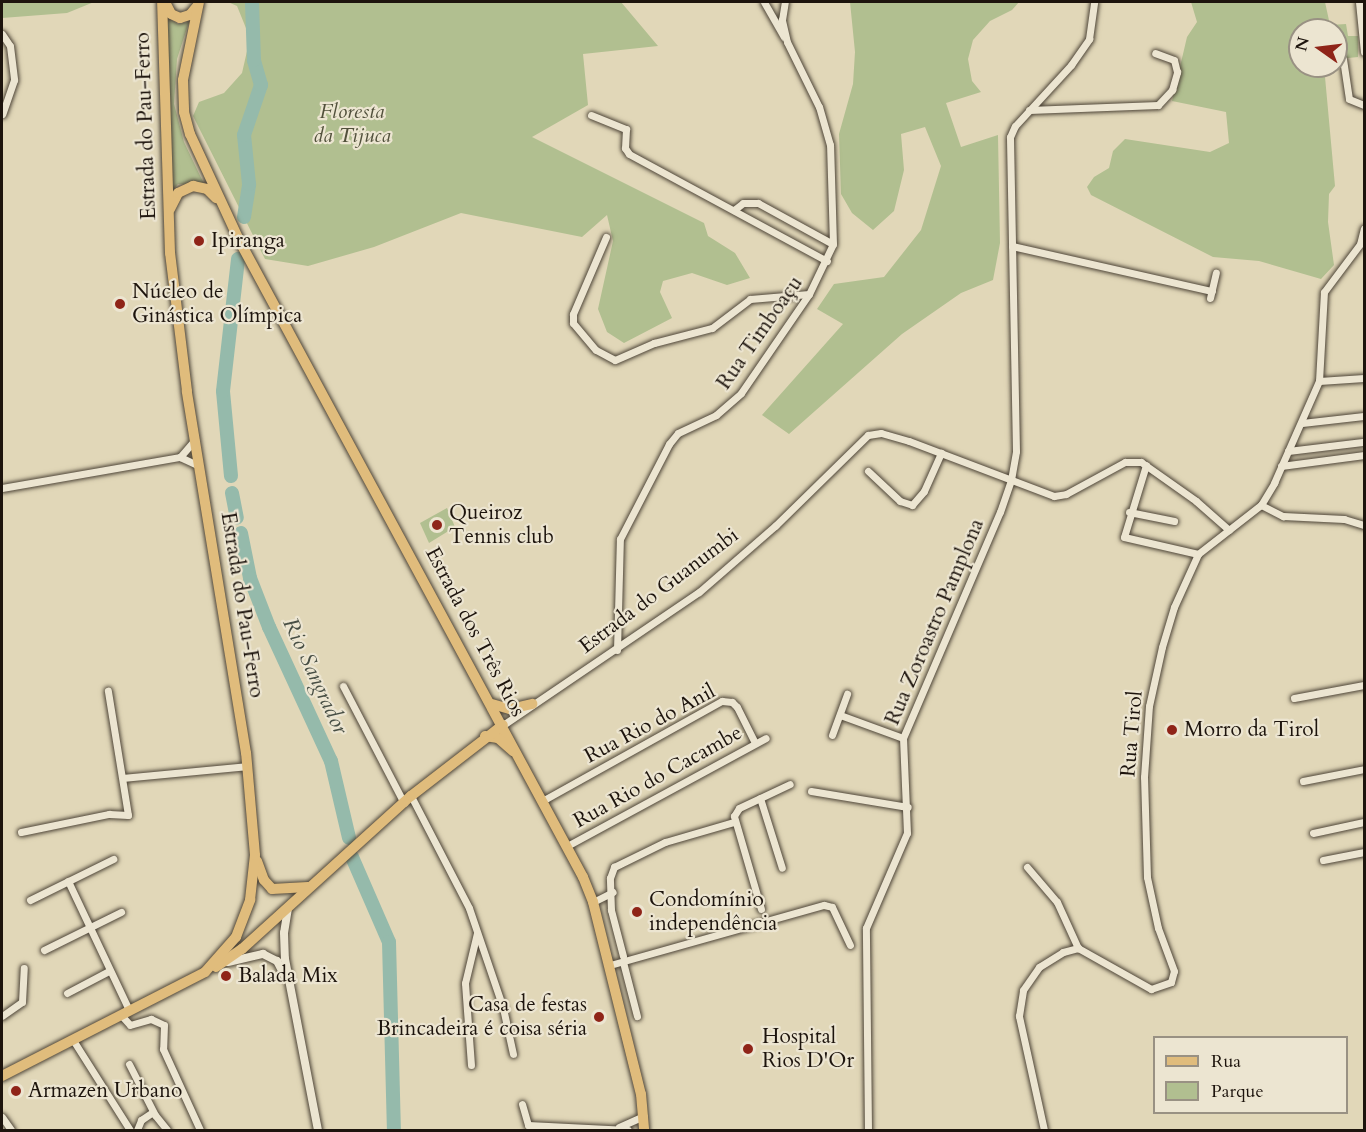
<!DOCTYPE html>
<html>
<head>
<meta charset="utf-8">
<style>
  body { margin:0 }
  #map { position:relative; width:1366px; height:1132px; overflow:hidden; background:#e1d7b8; font-family:Cardo,serif }
  div>[style] { position:absolute }
  [style*='--x'] { left:calc(var(--x)*1px); top:calc(var(--y)*1px); width:calc(var(--w)*1px); rotate:calc(var(--a)*1deg) }
  .green>* { inset:0; background:#b1bf90 }
  .river>* { height:14px; margin:-7px; padding:0 7px; transform-origin:7px; border-radius:7px; background:#95baab }
  .roads { filter:drop-shadow(0 0 2px #4e4538) drop-shadow(0 0 2px #4e4538) }
  .minor>* { height:7px; margin:-3.5px; padding:0 3.5px; transform-origin:3.5px; border-radius:3.5px; background:#ece5d1 }
  .tertiary>* { height:8px; margin:-4px; padding:0 4px; transform-origin:4px; border-radius:4px; background:#ece5d1 }
  .primary>* { height:10px; margin:-5px; padding:0 5px; transform-origin:5px; border-radius:5px; background:#e0bc7c }
  .dots>* { width:16px; height:16px; translate:-50% -50%; box-sizing:border-box; border:3px solid #ece5d1; border-radius:50% }
  span { translate:-50% -50%; white-space:nowrap; text-align:center; line-height:1.15; -webkit-text-stroke:4.5px #ece5d1; paint-order:stroke }
  .park-label { font-size:21px; color:#51503b; font-style:italic }
  .street-label { font-size:21px; color:#1d140d }
  .poi-label { font-size:21px; color:#1d140d }
  .left { translate:0 -50%; text-align:left }
  .right { translate:-100% -50%; text-align:right }
  .water-label { font-size:22px; color:#474e44; font-style:italic }
  .frame { position:absolute; inset:0; border:3px solid #1d140d; pointer-events:none }
  .legend { position:absolute; left:1153px; top:1036px; width:195px; height:78px; box-sizing:border-box; background:#ece5d1; border:2px solid #999183; margin:0; padding:8px 10px; list-style:none; font-size:18px; color:#1d140d }
  .legend li { display:flex; align-items:center; gap:12px; height:30px }
  .legend b { width:30px; border:2px solid #999183 }
  .north { position:absolute; left:1288px; top:18px; width:60px; height:60px; box-sizing:border-box; background:#ece5d1; border:2px solid #999183; border-radius:50%; rotate:284deg; font-size:16px; font-weight:700; line-height:24px; text-align:center; color:#1d140d }
  .north::after { content:''; display:block; margin:auto; width:21px; height:27px; background:#8f2418; clip-path:polygon(50% 0,100% 100%,50% 72%,0 100%) }
</style>
</head>
<body>
<div id="map">
  <div class="green">
    <div style="clip-path:polygon(2px 2px,94px 2px,67px 13px,2px 18px)"></div>
    <div style="clip-path:polygon(228px 2px,621px 2px,658px 46px,583px 54px,588px 105px,532px 137px,704px 223px,708px 236px,735px 253px,750px 278px,727px 285px,692px 273px,663px 281px,660px 292px,672px 318px,624px 343px,607px 332px,598px 309px,613px 241px,607px 215px,582px 237px,461px 213px,374px 247px,308px 266px,265px 259px,193px 116px,199px 102px,224px 93px,242px 73px,250px 38px,237px 6px)"></div>
    <div style="clip-path:polygon(850px 2px,1019px 2px,1012px 10px,990px 21px,973px 40px,968px 59px,972px 81px,981px 92px,946px 103px,961px 147px,998px 135px,1000px 243px,993px 280px,961px 293px,902px 334px,789px 434px,762px 415px,843px 324px,817px 309px,834px 284px,884px 277px,921px 230px,941px 166px,925px 127px,901px 134px,904px 170px,894px 211px,873px 230px,852px 213px,841px 194px,839px 134px,853px 84px,855px 52px)"></div>
    <div style="clip-path:polygon(1191px 2px,1325px 2px,1330px 25px,1346px 24px,1348px 36px,1358px 36px,1358px 57px,1339px 59px,1336px 30px,1300px 30px,1300px 66px,1324px 66px,1335px 186px,1329px 194px,1328px 222px,1334px 265px,1321px 279px,1259px 261px,1213px 257px,1091px 195px,1087px 187px,1094px 177px,1109px 168px,1113px 151px,1125px 139px,1210px 152px,1229px 143px,1226px 112px,1172px 101px,1187px 37px,1197px 22px)"></div>
    <div style="clip-path:polygon(166px 17px,178px 24px,189px 22px,177px 59px,174px 104px,184px 142px,205px 186px,178px 184px,171px 192px)"></div>
    <div style="clip-path:polygon(447px 508px,455px 527px,429px 543px,420px 523px)"></div>
  </div>
  <div class="river">
    <div style="--x:244;--y:217;--w:33;--a:-81"></div>
    <div style="--x:249;--y:184;--w:49;--a:-95.8"></div>
    <div style="--x:244;--y:135;--w:53;--a:-71.2"></div>
    <div style="--x:261;--y:85;--w:26;--a:-106"></div>
    <div style="--x:254;--y:60;--w:58;--a:-92"></div>
    <div style="--x:231;--y:476;--w:85;--a:-95.4"></div>
    <div style="--x:223;--y:391;--w:133;--a:-83.5"></div>
    <div style="--x:232;--y:493;--w:25;--a:79"></div>
    <div style="--x:241;--y:533;--w:46;--a:78.7"></div>
    <div style="--x:250;--y:578;--w:53;--a:68.8"></div>
    <div style="--x:269;--y:627;--w:148;--a:65.2"></div>
    <div style="--x:331;--y:761;--w:79;--a:76.8"></div>
    <div style="--x:352;--y:857;--w:93;--a:66.5"></div>
    <div style="--x:389;--y:942;--w:188;--a:88.5"></div>
  </div>
  <div class="roads">
    <div class="minor">
      <div style="--x:764;--y:2;--w:40;--a:60.3"></div>
      <div style="--x:1359;--y:2;--w:50;--a:84.3"></div>
      <div style="--x:2;--y:34;--w:14;--a:56"></div>
      <div style="--x:10;--y:46;--w:34;--a:83"></div>
      <div style="--x:14;--y:80;--w:36;--a:109"></div>
      <div style="--x:1343;--y:59;--w:40;--a:81.5"></div>
      <div style="--x:1349;--y:99;--w:16;--a:22"></div>
      <div style="--x:1029;--y:110;--w:129;--a:-2.2"></div>
      <div style="--x:1158;--y:105;--w:21;--a:-47"></div>
      <div style="--x:1172;--y:90;--w:19;--a:-74"></div>
      <div style="--x:1177;--y:72;--w:12;--a:-104"></div>
      <div style="--x:1174;--y:60;--w:20;--a:-160"></div>
      <div style="--x:591;--y:115;--w:38;--a:22"></div>
      <div style="--x:626;--y:129;--w:19;--a:93"></div>
      <div style="--x:625;--y:148;--w:7;--a:56"></div>
      <div style="--x:629;--y:154;--w:225;--a:28.4"></div>
      <div style="--x:734;--y:210;--w:11;--a:-38"></div>
      <div style="--x:743;--y:203;--w:15;--a:0"></div>
      <div style="--x:758;--y:203;--w:85;--a:28.7"></div>
      <div style="--x:606;--y:237;--w:84;--a:113.2"></div>
      <div style="--x:573;--y:314;--w:9;--a:90"></div>
      <div style="--x:573;--y:323;--w:35;--a:50"></div>
      <div style="--x:596;--y:350;--w:21;--a:28"></div>
      <div style="--x:615;--y:360;--w:43;--a:-23.6"></div>
      <div style="--x:654;--y:343;--w:60;--a:-14.5"></div>
      <div style="--x:712;--y:328;--w:48;--a:-37.3"></div>
      <div style="--x:750;--y:299;--w:59;--a:-4.8"></div>
      <div style="--x:1012;--y:246;--w:205;--a:12.7"></div>
      <div style="--x:1210;--y:298;--w:26;--a:-77"></div>
      <div style="--x:1319;--y:381;--w:45;--a:-3.8"></div>
      <div style="--x:1302;--y:423;--w:62;--a:-6.4"></div>
      <div style="--x:1288;--y:451;--w:75;--a:-6.9"></div>
      <div style="--x:180;--y:457;--w:23;--a:-49"></div>
      <div style="--x:1146;--y:465;--w:75;--a:107"></div>
      <div style="--x:1124;--y:537;--w:76;--a:12.9"></div>
      <div style="--x:1281;--y:466;--w:84;--a:-7.5"></div>
      <div style="--x:868;--y:471;--w:44;--a:43.2"></div>
      <div style="--x:900;--y:501;--w:13;--a:18"></div>
      <div style="--x:912;--y:505;--w:18;--a:-49"></div>
      <div style="--x:924;--y:491;--w:42;--a:-65.9"></div>
      <div style="--x:2;--y:488;--w:181;--a:-9.9"></div>
      <div style="--x:180;--y:457;--w:21;--a:25"></div>
      <div style="--x:1261;--y:505;--w:25;--a:27"></div>
      <div style="--x:1283;--y:516;--w:61;--a:2.8"></div>
      <div style="--x:1344;--y:519;--w:21;--a:17"></div>
      <div style="--x:1129;--y:512;--w:46;--a:11.3"></div>
      <div style="--x:617;--y:650;--w:111;--a:-88.5"></div>
      <div style="--x:620;--y:539;--w:107;--a:-62.7"></div>
      <div style="--x:669;--y:444;--w:14;--a:-51"></div>
      <div style="--x:678;--y:433;--w:42;--a:-25.3"></div>
      <div style="--x:716;--y:415;--w:33;--a:-41"></div>
      <div style="--x:741;--y:393;--w:120;--a:-55.5"></div>
      <div style="--x:809;--y:294;--w:55;--a:-64.4"></div>
      <div style="--x:833;--y:244;--w:99;--a:-91.7"></div>
      <div style="--x:830;--y:145;--w:40;--a:-106"></div>
      <div style="--x:819;--y:107;--w:72;--a:-116.2"></div>
      <div style="--x:787;--y:42;--w:23;--a:-103"></div>
      <div style="--x:782;--y:20;--w:18;--a:-81"></div>
      <div style="--x:343;--y:686;--w:132;--a:62.5"></div>
      <div style="--x:1294;--y:698;--w:71;--a:-10.5"></div>
      <div style="--x:840;--y:715;--w:67;--a:20.1"></div>
      <div style="--x:503;--y:725;--w:237;--a:-34.2"></div>
      <div style="--x:699;--y:592;--w:101;--a:-41"></div>
      <div style="--x:775;--y:526;--w:130;--a:-44.4"></div>
      <div style="--x:868;--y:435;--w:13;--a:-9"></div>
      <div style="--x:881;--y:433;--w:29;--a:16"></div>
      <div style="--x:909;--y:441;--w:155;--a:20.8"></div>
      <div style="--x:1054;--y:496;--w:12;--a:-9"></div>
      <div style="--x:1066;--y:494;--w:67;--a:-28.5"></div>
      <div style="--x:1125;--y:462;--w:16;--a:0"></div>
      <div style="--x:1141;--y:462;--w:67;--a:35.3"></div>
      <div style="--x:1196;--y:501;--w:44;--a:41.3"></div>
      <div style="--x:832;--y:735;--w:44;--a:-69.9"></div>
      <div style="--x:123;--y:778;--w:125;--a:-5.5"></div>
      <div style="--x:1303;--y:781;--w:62;--a:-11.1"></div>
      <div style="--x:811;--y:791;--w:98;--a:9.4"></div>
      <div style="--x:411;--y:796;--w:126;--a:62.6"></div>
      <div style="--x:469;--y:908;--w:106;--a:71.2"></div>
      <div style="--x:503;--y:1008;--w:47;--a:77.7"></div>
      <div style="--x:760;--y:798;--w:73;--a:72.6"></div>
      <div style="--x:542;--y:801;--w:206;--a:-29.1"></div>
      <div style="--x:722;--y:701;--w:10;--a:6"></div>
      <div style="--x:732;--y:702;--w:7;--a:45"></div>
      <div style="--x:737;--y:707;--w:40;--a:63.4"></div>
      <div style="--x:21;--y:832;--w:90;--a:-11.6"></div>
      <div style="--x:109;--y:814;--w:19;--a:3"></div>
      <div style="--x:128;--y:815;--w:126;--a:-99.2"></div>
      <div style="--x:1313;--y:833;--w:52;--a:-12.2"></div>
      <div style="--x:567;--y:846;--w:226;--a:-28.5"></div>
      <div style="--x:1323;--y:860;--w:42;--a:-11"></div>
      <div style="--x:1027;--y:867;--w:46;--a:49.4"></div>
      <div style="--x:1057;--y:902;--w:51;--a:65.5"></div>
      <div style="--x:68;--y:881;--w:143;--a:64.7"></div>
      <div style="--x:30;--y:900;--w:93;--a:-26.3"></div>
      <div style="--x:593;--y:902;--w:22;--a:-27"></div>
      <div style="--x:761;--y:909;--w:97;--a:-106.2"></div>
      <div style="--x:734;--y:816;--w:9;--a:-58"></div>
      <div style="--x:739;--y:808;--w:56;--a:-25.2"></div>
      <div style="--x:44;--y:950;--w:86;--a:-26.3"></div>
      <div style="--x:623;--y:956;--w:48;--a:-104.6"></div>
      <div style="--x:611;--y:910;--w:32;--a:-92"></div>
      <div style="--x:610;--y:878;--w:12;--a:-70"></div>
      <div style="--x:614;--y:867;--w:57;--a:-26.1"></div>
      <div style="--x:665;--y:842;--w:72;--a:-16.2"></div>
      <div style="--x:623;--y:962;--w:56;--a:75.5"></div>
      <div style="--x:610;--y:965;--w:222;--a:-15.7"></div>
      <div style="--x:824;--y:905;--w:8;--a:14"></div>
      <div style="--x:832;--y:907;--w:42;--a:64.7"></div>
      <div style="--x:67;--y:993;--w:47;--a:-27.6"></div>
      <div style="--x:121;--y:1015;--w:13;--a:48"></div>
      <div style="--x:130;--y:1025;--w:22;--a:-16"></div>
      <div style="--x:151;--y:1019;--w:14;--a:25"></div>
      <div style="--x:164;--y:1025;--w:24;--a:92"></div>
      <div style="--x:163;--y:1049;--w:89;--a:65.4"></div>
      <div style="--x:2;--y:1016;--w:24;--a:-35"></div>
      <div style="--x:22;--y:1002;--w:34;--a:-87"></div>
      <div style="--x:73;--y:1040;--w:107;--a:57.7"></div>
      <div style="--x:129;--y:1064;--w:57;--a:63"></div>
      <div style="--x:155;--y:1115;--w:19;--a:51"></div>
      <div style="--x:471;--y:1065;--w:82;--a:-94.2"></div>
      <div style="--x:465;--y:983;--w:51;--a:-76.5"></div>
      <div style="--x:522;--y:1104;--w:22;--a:74"></div>
      <div style="--x:528;--y:1125;--w:100;--a:2.9"></div>
      <div style="--x:2;--y:1117;--w:16;--a:55"></div>
      <div style="--x:619;--y:1127;--w:27;--a:-24"></div>
      <div style="--x:137;--y:1130;--w:11;--a:-68"></div>
      <div style="--x:141;--y:1120;--w:14;--a:-34"></div>
      <div style="--x:868;--y:1130;--w:202;--a:-90.6"></div>
      <div style="--x:866;--y:928;--w:103;--a:-66.7"></div>
      <div style="--x:907;--y:833;--w:95;--a:-92.4"></div>
      <div style="--x:903;--y:738;--w:246;--a:-66.8"></div>
      <div style="--x:1000;--y:512;--w:34;--a:-71"></div>
      <div style="--x:1011;--y:480;--w:29;--a:-80"></div>
      <div style="--x:1016;--y:451;--w:314;--a:-91.1"></div>
      <div style="--x:1010;--y:137;--w:12;--a:-66"></div>
      <div style="--x:1015;--y:126;--w:83;--a:-47.4"></div>
      <div style="--x:1071;--y:65;--w:32;--a:-55"></div>
      <div style="--x:1089;--y:39;--w:37;--a:-82"></div>
      <div style="--x:1044;--y:1130;--w:117;--a:-102.4"></div>
      <div style="--x:1019;--y:1016;--w:26;--a:-81"></div>
      <div style="--x:1023;--y:990;--w:28;--a:-55"></div>
      <div style="--x:1039;--y:967;--w:28;--a:-32"></div>
      <div style="--x:1063;--y:952;--w:16;--a:-15"></div>
      <div style="--x:1078;--y:948;--w:84;--a:29.3"></div>
      <div style="--x:1151;--y:989;--w:21;--a:-19"></div>
      <div style="--x:1171;--y:982;--w:11;--a:-75"></div>
      <div style="--x:1174;--y:971;--w:46;--a:-110.4"></div>
      <div style="--x:1158;--y:928;--w:52;--a:-102.2"></div>
      <div style="--x:1147;--y:877;--w:100;--a:-91.7"></div>
      <div style="--x:1144;--y:777;--w:71;--a:-86"></div>
      <div style="--x:1149;--y:706;--w:60;--a:-77.6"></div>
      <div style="--x:1162;--y:647;--w:42;--a:-73.3"></div>
      <div style="--x:1174;--y:607;--w:58;--a:-65.6"></div>
      <div style="--x:1198;--y:554;--w:80;--a:-37.9"></div>
      <div style="--x:1261;--y:505;--w:26;--a:-59"></div>
      <div style="--x:1274;--y:483;--w:111;--a:-66.2"></div>
      <div style="--x:1319;--y:381;--w:89;--a:-86.8"></div>
      <div style="--x:1324;--y:292;--w:60;--a:-53.1"></div>
      <div style="--x:1360;--y:244;--w:16;--a:-76"></div>
    </div>
    <div class="tertiary">
      <div style="--x:288;--y:908;--w:25;--a:99"></div>
      <div style="--x:284;--y:933;--w:26;--a:88"></div>
      <div style="--x:285;--y:959;--w:174;--a:79.1"></div>
      <div style="--x:228;--y:962;--w:36;--a:-13"></div>
      <div style="--x:263;--y:954;--w:16;--a:27"></div>
      <div style="--x:277;--y:961;--w:16;--a:63"></div>
    </div>
    <div class="primary">
      <div style="--x:165;--y:2;--w:13;--a:63"></div>
      <div style="--x:171;--y:14;--w:10;--a:24"></div>
      <div style="--x:180;--y:18;--w:10;--a:-17"></div>
      <div style="--x:190;--y:15;--w:13;--a:-51"></div>
      <div style="--x:199;--y:2;--w:80;--a:101.6"></div>
      <div style="--x:183;--y:80;--w:32;--a:88"></div>
      <div style="--x:184;--y:112;--w:23;--a:75"></div>
      <div style="--x:190;--y:134;--w:117;--a:65.2"></div>
      <div style="--x:239;--y:240;--w:724;--a:61.63"></div>
      <div style="--x:583;--y:877;--w:27;--a:68"></div>
      <div style="--x:593;--y:902;--w:198;--a:76"></div>
      <div style="--x:641;--y:1094;--w:36;--a:85"></div>
      <div style="--x:170;--y:209;--w:18;--a:-63"></div>
      <div style="--x:178;--y:193;--w:17;--a:-25"></div>
      <div style="--x:193;--y:186;--w:14;--a:12"></div>
      <div style="--x:207;--y:189;--w:13;--a:45"></div>
      <div style="--x:492;--y:704;--w:19;--a:16"></div>
      <div style="--x:510;--y:709;--w:23;--a:-13"></div>
      <div style="--x:485;--y:736;--w:13;--a:9"></div>
      <div style="--x:498;--y:738;--w:20;--a:41"></div>
      <div style="--x:257;--y:861;--w:20;--a:70"></div>
      <div style="--x:264;--y:880;--w:12;--a:48"></div>
      <div style="--x:272;--y:889;--w:36;--a:-3"></div>
      <div style="--x:216;--y:967;--w:32;--a:-35"></div>
      <div style="--x:242;--y:949;--w:228;--a:-42.2"></div>
      <div style="--x:411;--y:796;--w:116;--a:-37.7"></div>
      <div style="--x:2;--y:1076;--w:228;--a:-27.1"></div>
      <div style="--x:205;--y:972;--w:47;--a:-48.5"></div>
      <div style="--x:236;--y:937;--w:40;--a:-69"></div>
      <div style="--x:250;--y:900;--w:45;--a:-83.7"></div>
      <div style="--x:255;--y:855;--w:102;--a:-95"></div>
      <div style="--x:246;--y:753;--w:367;--a:-99.3"></div>
      <div style="--x:187;--y:391;--w:139;--a:-97"></div>
      <div style="--x:170;--y:253;--w:251;--a:-91.8"></div>
    </div>
  </div>
  <div class="dots">
    <div style="left:199px;top:241px;background:#8f2418"></div>
    <div style="left:120px;top:304px;background:#8f2418"></div>
    <div style="left:437px;top:525px;background:#8f2418"></div>
    <div style="left:1172px;top:730px;background:#8f2418"></div>
    <div style="left:637px;top:912px;background:#8f2418"></div>
    <div style="left:226px;top:976px;background:#8f2418"></div>
    <div style="left:599px;top:1017px;background:#8f2418"></div>
    <div style="left:748px;top:1049px;background:#8f2418"></div>
    <div style="left:16px;top:1091px;background:#8f2418"></div>
  </div>
  <div class="park-label">
    <span style="left:352px;top:124px">Floresta<br>da Tijuca</span>
  </div>
  <div class="street-label">
    <span style="left:146px;top:126px;rotate:-92deg">Estrada do Pau-Ferro</span>
    <span style="left:760px;top:333px;rotate:-55deg">Rua Timboaçu</span>
    <span style="left:659px;top:591px;rotate:-37deg">Estrada do Guanumbi</span>
    <span style="left:242px;top:605px;rotate:81deg">Estrada do Pau-Ferro</span>
    <span style="left:935px;top:622px;rotate:-67deg">Rua Zoroastro Pamplona</span>
    <span style="left:475px;top:632px;rotate:62deg">Estrada dos Três Rios</span>
    <span style="left:650px;top:724px;rotate:-28deg">Rua Rio do Anil</span>
    <span style="left:1132px;top:734px;rotate:-85deg">Rua Tirol</span>
    <span style="left:658px;top:777px;rotate:-29deg">Rua Rio do Cacambe</span>
  </div>
  <div class="poi-label">
    <span class="left" style="left:211px;top:241px">Ipiranga</span>
    <span class="left" style="left:132px;top:304px">Núcleo de<br>Ginástica Olímpica</span>
    <span class="left" style="left:449px;top:525px">Queiroz<br>Tennis club</span>
    <span class="left" style="left:1184px;top:730px">Morro da Tirol</span>
    <span class="left" style="left:649px;top:912px">Condomínio<br>independência</span>
    <span class="left" style="left:238px;top:976px">Balada Mix</span>
    <span class="right" style="left:587px;top:1017px">Casa de festas<br>Brincadeira é coisa séria</span>
    <span class="left" style="left:762px;top:1049px">Hospital<br>Rios D'Or</span>
    <span class="left" style="left:28px;top:1091px">Armazen Urbano</span>
  </div>
  <div class="water-label">
    <span style="left:315px;top:676px;rotate:65deg">Rio Sangrador</span>
  </div>
  <div class="frame"></div>
  <ul class="legend">
  <li><b style="height:8px;background:#e0bc7c"></b>Rua</li>
  <li><b style="height:16px;background:#b1bf90"></b>Parque</li>
  </ul>
  <div class="north">N</div>
</div>
</body>
</html>
